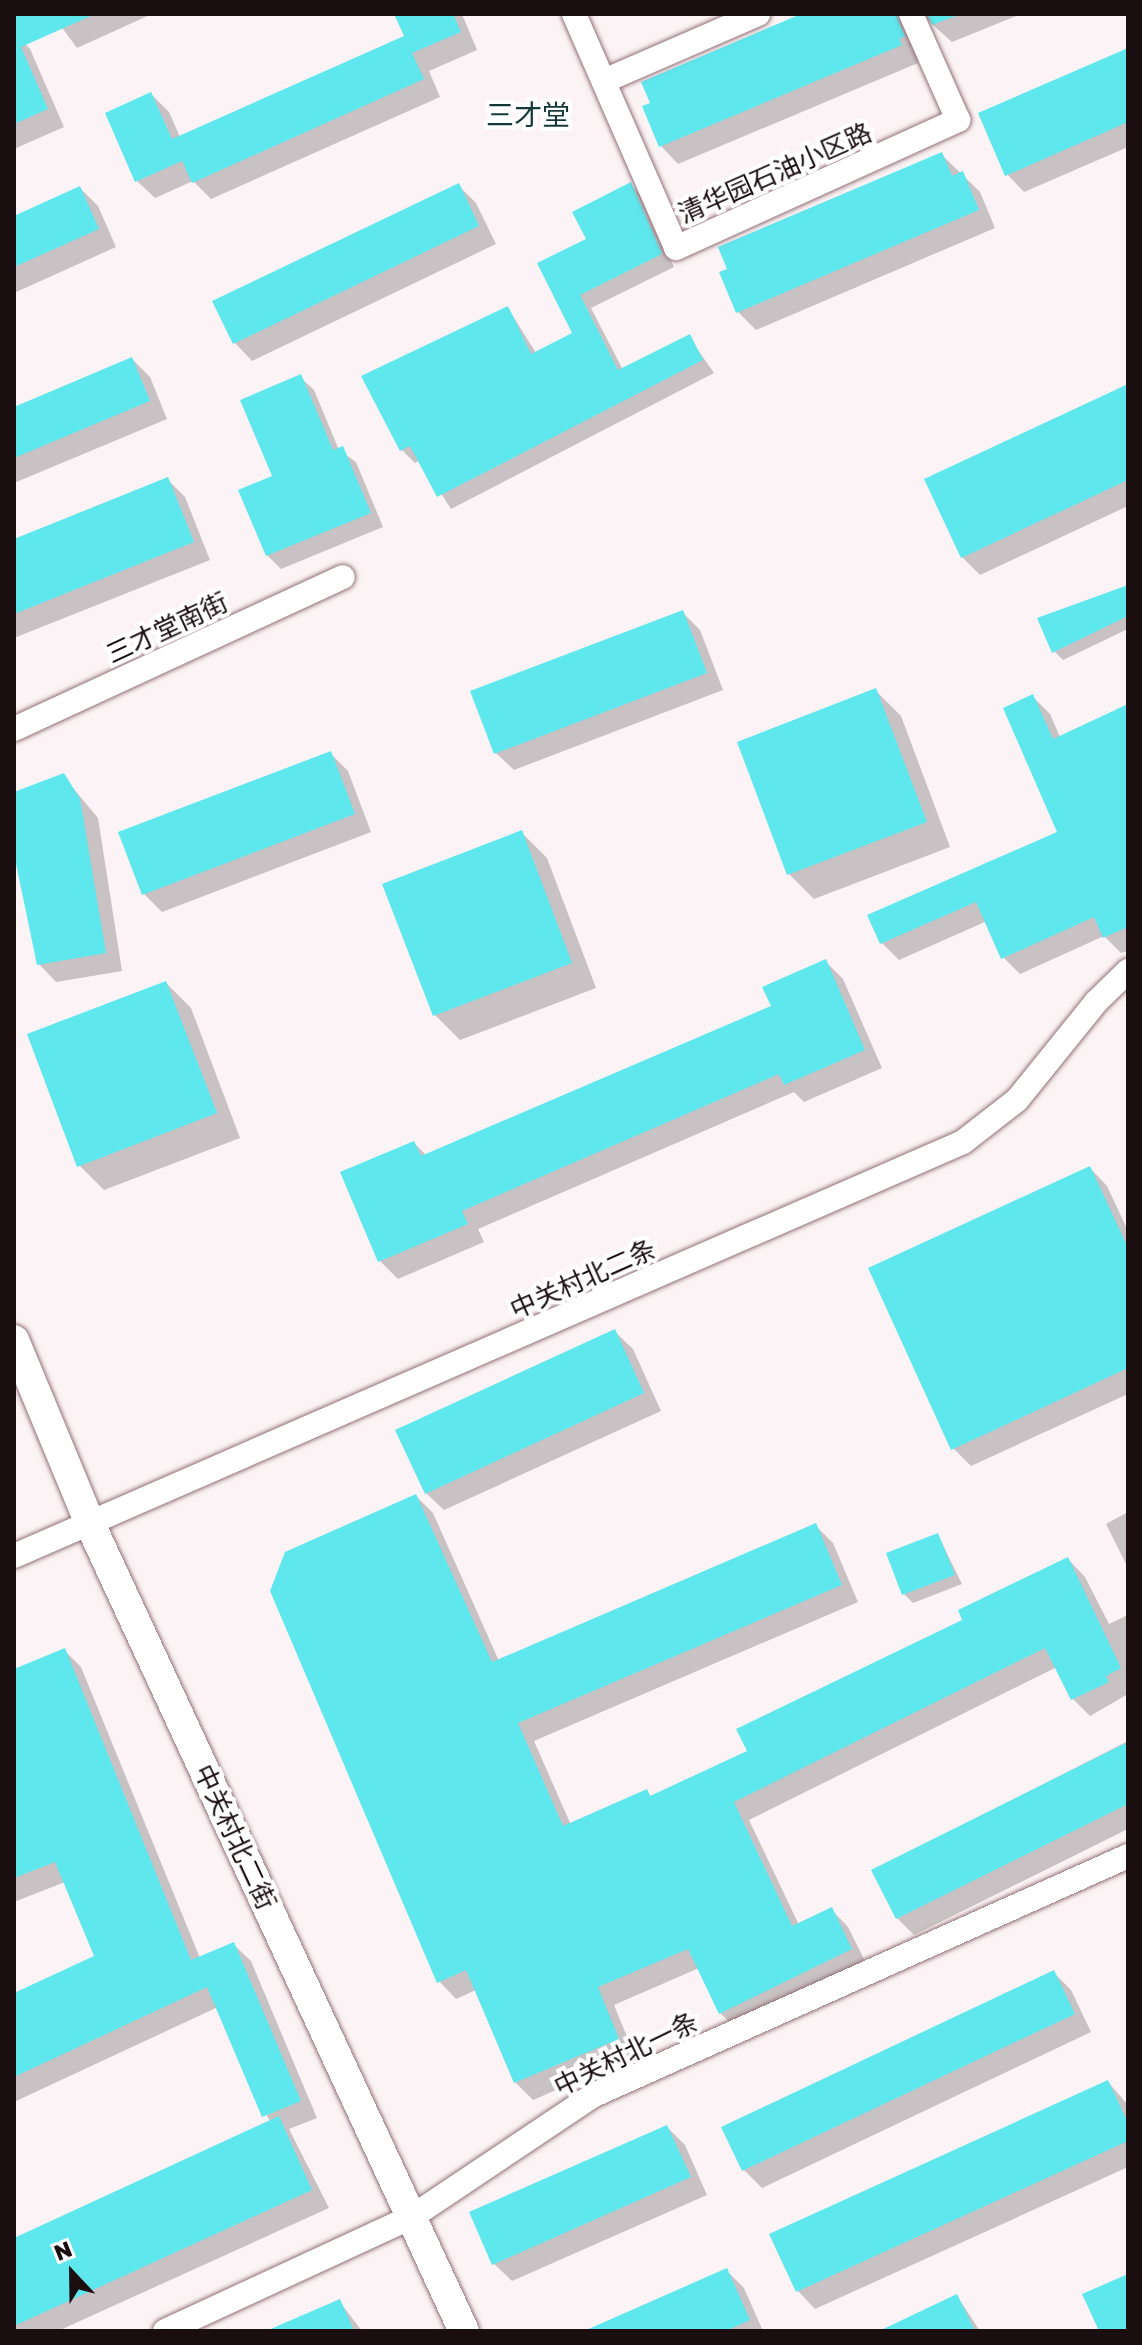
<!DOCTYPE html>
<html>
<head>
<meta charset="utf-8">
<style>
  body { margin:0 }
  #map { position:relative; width:1142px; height:2345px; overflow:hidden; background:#fbf3f5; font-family:"Golos Text","Noto Sans SC",sans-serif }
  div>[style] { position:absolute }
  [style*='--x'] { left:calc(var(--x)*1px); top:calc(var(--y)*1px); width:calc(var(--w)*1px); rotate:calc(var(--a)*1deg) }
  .shadow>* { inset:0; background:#0003 }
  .building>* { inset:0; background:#5ee7ed }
  .roads { filter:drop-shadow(0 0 2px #917178) drop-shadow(0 0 2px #917178) }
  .minor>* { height:24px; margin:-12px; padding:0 12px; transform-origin:12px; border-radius:12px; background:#fff }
  .tertiary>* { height:30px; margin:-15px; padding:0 15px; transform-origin:15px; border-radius:15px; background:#fff }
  span { translate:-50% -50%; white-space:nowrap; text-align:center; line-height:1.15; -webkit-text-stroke:8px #fff; paint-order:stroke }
  .street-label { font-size:26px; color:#1a0e11 }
  .neighbourhood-label { font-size:28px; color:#143738 }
  .frame { position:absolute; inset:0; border:16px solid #1a0e11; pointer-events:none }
  .north { position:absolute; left:32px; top:2233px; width:80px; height:80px; -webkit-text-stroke:6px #fff; paint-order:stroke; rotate:338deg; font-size:22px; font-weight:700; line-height:32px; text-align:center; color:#1a0e11 }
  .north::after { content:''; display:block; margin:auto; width:28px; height:36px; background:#1a0e11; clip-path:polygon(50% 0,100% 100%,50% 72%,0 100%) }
</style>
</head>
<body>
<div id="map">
  <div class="shadow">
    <div style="clip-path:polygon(52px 14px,152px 14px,77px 48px)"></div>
    <div style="clip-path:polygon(396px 14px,462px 14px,477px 50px,429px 71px,440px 97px,211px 199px,193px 181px,155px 198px,137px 181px,151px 94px,169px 112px,180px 137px,406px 37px)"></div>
    <div style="clip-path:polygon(806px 14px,1021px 14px,952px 42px,924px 17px,918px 63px,678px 164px,661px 146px)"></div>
    <div style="clip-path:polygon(14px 33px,30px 49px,64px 127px,14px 149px)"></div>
    <div style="clip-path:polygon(1128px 50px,1128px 147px,1024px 192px,1007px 174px)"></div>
    <div style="clip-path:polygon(942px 155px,980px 192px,995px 228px,756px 330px,738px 312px)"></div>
    <div style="clip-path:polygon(630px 184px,643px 197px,674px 267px,591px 308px,623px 370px,689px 337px,714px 373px,451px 509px,420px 460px,415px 463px,402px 450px,364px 377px,508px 308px,536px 353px,575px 334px,540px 264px,589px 240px)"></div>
    <div style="clip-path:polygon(458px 185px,476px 203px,496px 244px,252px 361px,235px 343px)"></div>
    <div style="clip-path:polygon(80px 188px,98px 206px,116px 247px,14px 293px,14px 218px)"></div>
    <div style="clip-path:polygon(132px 359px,150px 377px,167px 419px,14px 483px,14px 409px)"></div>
    <div style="clip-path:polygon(300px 377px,314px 390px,339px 450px,356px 462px,383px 527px,281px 569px,267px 555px,275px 477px)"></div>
    <div style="clip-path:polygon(1128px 386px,1128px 506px,980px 575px,962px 557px)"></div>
    <div style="clip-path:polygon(167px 479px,185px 497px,210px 560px,14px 638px,14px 541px)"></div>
    <div style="clip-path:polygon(1128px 587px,1128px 629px,1063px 660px,1054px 651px)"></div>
    <div style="clip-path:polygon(682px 612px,700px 630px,723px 690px,514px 770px,496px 753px)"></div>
    <div style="clip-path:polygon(876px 691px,901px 716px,950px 847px,814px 899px,789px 874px)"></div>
    <div style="clip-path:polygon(1033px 697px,1050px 714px,1060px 737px,1128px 706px,1128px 951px,1121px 953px,1104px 936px,1020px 974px,1003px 957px,987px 921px,899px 960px,882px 943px,870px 916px,1059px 833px)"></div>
    <div style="clip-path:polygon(330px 753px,348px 771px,371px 832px,162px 912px,144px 894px)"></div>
    <div style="clip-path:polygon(63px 776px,98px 818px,122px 971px,56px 982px,39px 964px,14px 844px,14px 794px)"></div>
    <div style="clip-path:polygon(522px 833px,547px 858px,596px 988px,460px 1040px,435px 1015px)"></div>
    <div style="clip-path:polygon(826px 962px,843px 979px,882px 1068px,804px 1102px,794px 1092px,478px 1229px,484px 1242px,398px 1279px,380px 1261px,342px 1174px,414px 1143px,427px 1156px,774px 1007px)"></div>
    <div style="clip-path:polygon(166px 983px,191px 1008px,240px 1138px,104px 1190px,79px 1165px)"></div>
    <div style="clip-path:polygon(1090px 1168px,1107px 1186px,1128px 1231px,1128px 1394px,971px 1466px,953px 1448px)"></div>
    <div style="clip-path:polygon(615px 1332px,633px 1349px,661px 1411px,444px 1510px,426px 1493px)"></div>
    <div style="clip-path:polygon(416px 1496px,433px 1513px,499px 1661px,815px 1525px,833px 1543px,858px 1602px,534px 1741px,571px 1825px,647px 1792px,652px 1797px,749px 1752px,1068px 1559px,1085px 1577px,1109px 1624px,1128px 1615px,1128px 1694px,1090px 1716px,1073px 1699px,1057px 1667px,749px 1820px,799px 1925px,831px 1909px,848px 1927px,868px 1967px,738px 2030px,720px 2013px,699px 1968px,614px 2005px,635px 2056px,533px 2100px,515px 2082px,476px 1990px,456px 1999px,439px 1981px)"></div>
    <div style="clip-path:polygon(1128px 1512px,1128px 1568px,1106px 1524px)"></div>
    <div style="clip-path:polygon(938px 1535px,962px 1584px,913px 1603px,904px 1594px)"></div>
    <div style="clip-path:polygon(64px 1650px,81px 1667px,200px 1958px,233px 1944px,251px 1961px,317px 2118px,289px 2129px,329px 2208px,58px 2331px,14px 2331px,14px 2240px,270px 2122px,218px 2007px,14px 2102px,14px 1995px,96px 1957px,65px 1882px,14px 1902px,14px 1671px)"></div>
    <div style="clip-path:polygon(1128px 1741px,1128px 1829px,914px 1935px,897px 1918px,873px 1871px)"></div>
    <div style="clip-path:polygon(1054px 1973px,1071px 1990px,1091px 2032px,762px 2188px,744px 2170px,724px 2128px)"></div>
    <div style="clip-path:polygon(1108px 2082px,1128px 2105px,1128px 2167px,815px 2309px,798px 2291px)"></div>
    <div style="clip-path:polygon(667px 2127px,685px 2145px,707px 2195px,512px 2281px,494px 2264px)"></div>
    <div style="clip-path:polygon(726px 2270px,744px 2288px,763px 2331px,588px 2331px)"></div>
    <div style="clip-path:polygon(957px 2296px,980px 2331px,884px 2331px)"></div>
    <div style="clip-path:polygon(339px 2301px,362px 2331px,271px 2331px)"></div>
  </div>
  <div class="building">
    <div style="clip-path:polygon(14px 14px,95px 14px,21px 47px,48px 109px,14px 124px)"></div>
    <div style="clip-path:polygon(394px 14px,453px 14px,461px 32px,412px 53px,424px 79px,192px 183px,182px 161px,135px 182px,105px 113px,151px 92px,172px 139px,404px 36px)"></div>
    <div style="clip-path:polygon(801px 14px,896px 14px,905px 36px,899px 39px,902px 45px,659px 147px,642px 106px,650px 103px,641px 82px)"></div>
    <div style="clip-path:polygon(927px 14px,957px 14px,958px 15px,932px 25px)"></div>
    <div style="clip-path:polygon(1128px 48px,1128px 122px,1005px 176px,978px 113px)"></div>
    <div style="clip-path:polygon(942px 152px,952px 176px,963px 171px,979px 210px,736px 313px,719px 272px,727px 269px,718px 247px)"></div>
    <div style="clip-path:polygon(631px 182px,662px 254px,580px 295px,618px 370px,690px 334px,703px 360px,437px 497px,410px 446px,400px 451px,361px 376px,508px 306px,531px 354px,572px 333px,537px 263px,586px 239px,572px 212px)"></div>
    <div style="clip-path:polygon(459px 183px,479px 226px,233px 344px,212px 301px)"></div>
    <div style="clip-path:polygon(80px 186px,99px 229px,14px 267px,14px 216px)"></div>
    <div style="clip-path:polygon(132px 357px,150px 401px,14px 458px,14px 407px)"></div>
    <div style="clip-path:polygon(301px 374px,333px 450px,343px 446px,371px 513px,266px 556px,238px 490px,272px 476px,240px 400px)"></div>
    <div style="clip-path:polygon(1128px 384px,1128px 480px,961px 558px,924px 479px)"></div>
    <div style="clip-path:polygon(168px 477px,194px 542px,14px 614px,14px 539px)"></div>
    <div style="clip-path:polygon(1128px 585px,1128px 616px,1052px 653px,1037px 618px)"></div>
    <div style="clip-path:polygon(683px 610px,707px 673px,494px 754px,470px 691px)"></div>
    <div style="clip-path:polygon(876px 688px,927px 822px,787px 875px,737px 742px)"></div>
    <div style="clip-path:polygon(1033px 694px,1053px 739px,1128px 704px,1128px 927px,1103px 938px,1094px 917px,1001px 959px,976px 902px,880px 944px,867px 915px,1057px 832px,1003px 708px)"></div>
    <div style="clip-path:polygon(331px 751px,355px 814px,142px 895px,118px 832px)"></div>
    <div style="clip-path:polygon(64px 773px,80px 799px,106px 953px,37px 965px,14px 854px,14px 792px)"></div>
    <div style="clip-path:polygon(522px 830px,572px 963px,433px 1016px,382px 884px)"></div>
    <div style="clip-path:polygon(826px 959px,865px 1050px,784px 1085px,779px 1074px,462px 1211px,468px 1224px,378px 1262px,340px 1172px,414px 1141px,421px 1156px,771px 1006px,762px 987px)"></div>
    <div style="clip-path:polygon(166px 981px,217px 1113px,77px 1167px,27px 1034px)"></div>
    <div style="clip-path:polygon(1090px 1166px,1128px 1248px,1128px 1368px,951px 1450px,868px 1268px)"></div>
    <div style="clip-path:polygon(615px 1329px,644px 1393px,425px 1494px,395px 1430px)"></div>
    <div style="clip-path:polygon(416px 1494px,492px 1662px,816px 1523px,842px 1585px,518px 1723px,563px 1826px,647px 1789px,650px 1796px,747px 1751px,736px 1729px,962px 1620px,958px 1610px,1068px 1557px,1121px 1668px,1106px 1676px,1109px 1682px,1071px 1700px,1045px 1648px,734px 1802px,792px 1926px,832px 1907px,852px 1949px,719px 2014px,688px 1949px,598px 1987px,619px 2039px,514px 2083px,466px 1970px,437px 1983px,270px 1591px,285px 1552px)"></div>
    <div style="clip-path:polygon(938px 1533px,955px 1575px,902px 1595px,886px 1553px)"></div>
    <div style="clip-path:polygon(65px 1648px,191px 1960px,234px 1942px,301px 2101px,262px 2117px,207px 1987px,14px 2077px,14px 1993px,94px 1956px,55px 1862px,14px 1878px,14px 1669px)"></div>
    <div style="clip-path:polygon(1128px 1742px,1128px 1804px,896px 1919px,871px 1870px)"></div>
    <div style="clip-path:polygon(1054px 1970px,1075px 2014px,742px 2171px,721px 2127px)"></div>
    <div style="clip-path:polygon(1108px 2080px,1128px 2123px,1128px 2141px,796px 2292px,769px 2234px)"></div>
    <div style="clip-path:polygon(279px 2116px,312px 2190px,14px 2326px,14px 2238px)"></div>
    <div style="clip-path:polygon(667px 2125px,691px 2177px,492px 2265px,469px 2212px)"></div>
    <div style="clip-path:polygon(727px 2268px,750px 2320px,726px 2331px,584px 2331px)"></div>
    <div style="clip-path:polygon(1128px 2274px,1128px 2331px,1099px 2331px,1082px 2294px)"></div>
    <div style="clip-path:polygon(957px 2294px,975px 2331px,879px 2331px)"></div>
    <div style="clip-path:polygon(340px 2299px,354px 2331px,266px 2331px)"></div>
  </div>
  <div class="roads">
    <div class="minor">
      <div style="--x:574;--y:14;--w:255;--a:66.4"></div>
      <div style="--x:676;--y:248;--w:310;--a:-24.4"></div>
      <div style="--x:958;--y:120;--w:116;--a:-113.9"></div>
      <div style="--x:604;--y:81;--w:168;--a:-23.5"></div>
      <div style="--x:14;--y:729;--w:362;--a:-24.8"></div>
      <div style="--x:14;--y:1556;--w:1035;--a:-23.57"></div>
      <div style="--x:963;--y:1142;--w:68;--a:-37.9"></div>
      <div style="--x:1017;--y:1100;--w:126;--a:-51.1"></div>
      <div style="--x:1096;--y:1002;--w:45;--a:-44.1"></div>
      <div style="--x:165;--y:2331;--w:270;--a:-24.8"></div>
      <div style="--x:410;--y:2218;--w:219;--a:-33.8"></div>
      <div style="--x:592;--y:2096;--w:587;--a:-24.12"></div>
    </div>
    <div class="tertiary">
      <div style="--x:14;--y:1340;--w:201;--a:67.5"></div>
      <div style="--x:91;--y:1526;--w:887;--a:65.14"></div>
    </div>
  </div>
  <div class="street-label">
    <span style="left:775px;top:173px;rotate:-24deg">清华园石油小区路</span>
    <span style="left:167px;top:628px;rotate:-25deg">三才堂南街</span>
    <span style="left:583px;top:1279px;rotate:-24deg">中关村北二条</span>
    <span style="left:235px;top:1837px;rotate:65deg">中关村北二街</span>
    <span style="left:626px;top:2054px;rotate:-26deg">中关村北一条</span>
  </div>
  <div class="neighbourhood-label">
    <span style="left:528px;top:115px">三才堂</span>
  </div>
  <div class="frame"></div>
  <div class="north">N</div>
</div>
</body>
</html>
